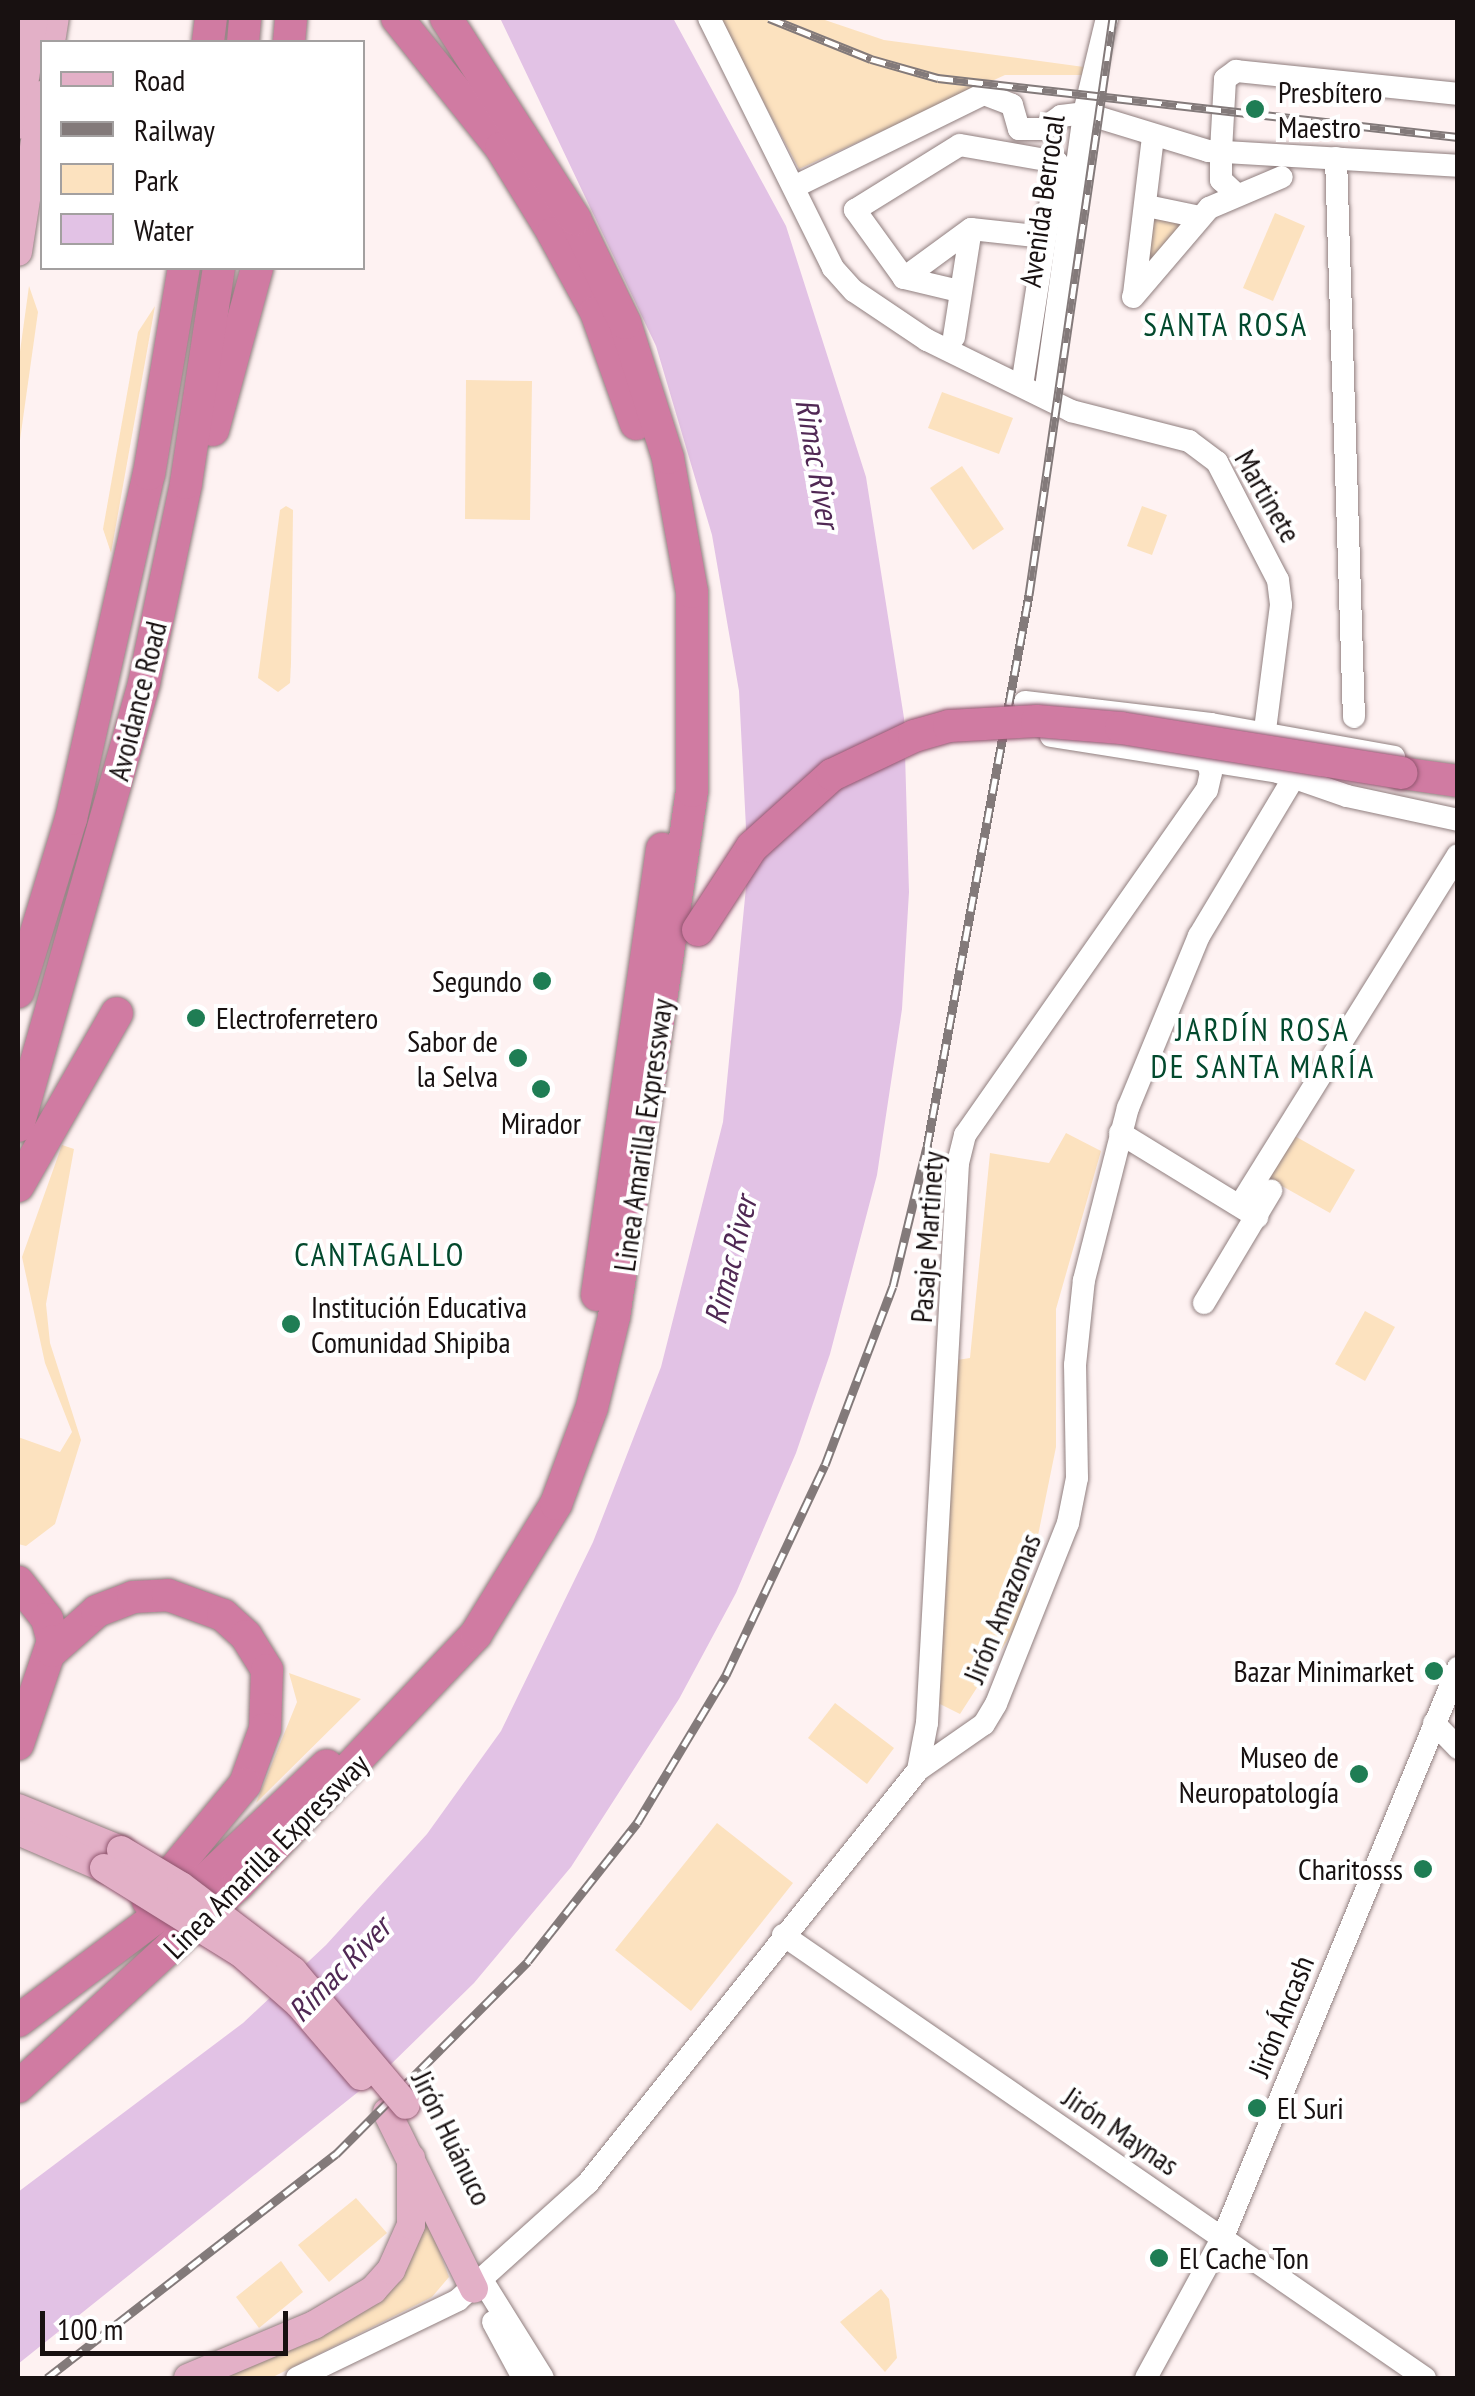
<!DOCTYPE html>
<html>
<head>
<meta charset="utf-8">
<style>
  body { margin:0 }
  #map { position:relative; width:1475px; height:2396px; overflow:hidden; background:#fef2f2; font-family:"PT Sans Narrow",sans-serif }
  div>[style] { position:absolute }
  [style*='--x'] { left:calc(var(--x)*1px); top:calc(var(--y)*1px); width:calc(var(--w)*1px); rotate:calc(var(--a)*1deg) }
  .green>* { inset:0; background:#fce2bf }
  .water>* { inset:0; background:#e2c2e5 }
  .roads { filter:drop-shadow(0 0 2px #907f7f) drop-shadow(0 0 2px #907f7f) }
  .minor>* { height:22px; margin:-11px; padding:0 11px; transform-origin:11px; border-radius:11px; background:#fff }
  .major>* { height:28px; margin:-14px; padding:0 14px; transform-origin:14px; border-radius:14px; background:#e3b0c7 }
  .highway>* { height:32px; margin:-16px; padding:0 16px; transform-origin:16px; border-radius:16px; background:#d07ba2 }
  .rail>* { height:9px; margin-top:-4.5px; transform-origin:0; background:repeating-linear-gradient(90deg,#fff 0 15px,#837a7a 0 30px); box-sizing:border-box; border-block:2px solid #837a7a }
  .bridges { filter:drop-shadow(0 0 2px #90566f) drop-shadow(0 0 2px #90566f) }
  .major-bridge>* { height:28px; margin:-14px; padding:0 14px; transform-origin:14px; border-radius:14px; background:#e3b0c7 }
  .highway-bridge>* { height:32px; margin:-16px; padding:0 16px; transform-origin:16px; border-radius:16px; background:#d07ba2 }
  .dots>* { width:28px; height:28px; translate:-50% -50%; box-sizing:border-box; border:5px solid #fff; border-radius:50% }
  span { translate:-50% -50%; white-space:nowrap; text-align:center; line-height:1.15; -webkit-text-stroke:8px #fff; paint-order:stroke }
  .poi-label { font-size:30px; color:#181111 }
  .left { translate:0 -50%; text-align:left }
  .right { translate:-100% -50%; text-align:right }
  .street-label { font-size:30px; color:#181111 }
  .neighbourhood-label { font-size:32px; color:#02492d; letter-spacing:2.5px }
  .water-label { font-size:32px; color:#502854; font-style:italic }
  .frame { position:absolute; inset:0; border:20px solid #181111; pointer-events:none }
  .legend { position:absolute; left:40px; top:40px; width:325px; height:230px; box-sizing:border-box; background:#fff; border:2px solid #a3a0a0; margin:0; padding:12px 18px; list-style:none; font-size:30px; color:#181111 }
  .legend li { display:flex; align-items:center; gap:20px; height:50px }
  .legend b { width:50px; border:2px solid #a3a0a0 }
  .scale { position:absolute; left:40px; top:2311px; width:248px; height:45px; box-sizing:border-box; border:5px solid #181111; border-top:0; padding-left:12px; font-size:30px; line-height:35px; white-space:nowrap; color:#181111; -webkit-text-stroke:8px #fff; paint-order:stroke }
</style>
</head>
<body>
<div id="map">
  <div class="green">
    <div style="clip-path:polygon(719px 18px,819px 18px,884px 40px,1084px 67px,1084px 75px,1005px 75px,799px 169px)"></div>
    <div style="clip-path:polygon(1275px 213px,1305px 226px,1273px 301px,1243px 288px)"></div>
    <div style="clip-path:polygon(1154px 218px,1181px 224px,1152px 260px,1149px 258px)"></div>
    <div style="clip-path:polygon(29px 286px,38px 312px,18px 454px,18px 366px)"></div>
    <div style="clip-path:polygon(155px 306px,111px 553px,103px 529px,138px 332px)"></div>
    <div style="clip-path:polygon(466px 380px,532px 381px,530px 520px,465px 519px)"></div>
    <div style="clip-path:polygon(942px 392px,1013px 418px,999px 454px,928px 428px)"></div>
    <div style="clip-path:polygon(962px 466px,1004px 529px,973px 550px,930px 488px)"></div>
    <div style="clip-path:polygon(286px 506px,293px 510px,291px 663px,290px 683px,278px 692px,258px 678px,280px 510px)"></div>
    <div style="clip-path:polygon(1142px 506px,1167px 515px,1152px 555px,1127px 546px)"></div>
    <div style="clip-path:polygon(1066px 1133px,1101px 1151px,1056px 1309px,1056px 1447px,1021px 1619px,960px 1714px,938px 1703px,957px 1360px,970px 1358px,990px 1153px,1049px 1163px)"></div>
    <div style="clip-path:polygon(1293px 1135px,1355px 1170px,1330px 1213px,1268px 1178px)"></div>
    <div style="clip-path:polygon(62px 1145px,74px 1149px,46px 1304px,50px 1343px,81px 1440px,55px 1524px,26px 1546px,18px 1544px,18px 1437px,60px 1452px,72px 1432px,45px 1363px,22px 1257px)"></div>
    <div style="clip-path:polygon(1365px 1311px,1395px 1327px,1365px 1381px,1335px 1364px)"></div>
    <div style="clip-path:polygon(289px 1673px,361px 1699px,256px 1803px,297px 1702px)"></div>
    <div style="clip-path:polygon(835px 1703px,894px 1748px,867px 1784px,808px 1738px)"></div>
    <div style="clip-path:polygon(717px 1823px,793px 1883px,691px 2011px,615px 1950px)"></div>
    <div style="clip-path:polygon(356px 2198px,387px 2233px,329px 2282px,298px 2245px)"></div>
    <div style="clip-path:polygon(419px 2221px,428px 2221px,449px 2277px,432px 2297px,271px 2378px,218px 2378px,320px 2331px)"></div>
    <div style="clip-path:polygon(281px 2261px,303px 2292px,259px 2328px,236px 2297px)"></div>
    <div style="clip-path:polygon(881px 2289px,889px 2299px,897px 2358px,885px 2372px,840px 2322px)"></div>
  </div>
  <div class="water">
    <div style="clip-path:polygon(500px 18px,673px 18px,786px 226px,866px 477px,904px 718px,909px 892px,902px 1009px,877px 1175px,830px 1354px,796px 1453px,736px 1593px,679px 1699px,571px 1867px,474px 1983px,383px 2072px,18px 2364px,18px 2192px,243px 2023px,326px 1945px,427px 1834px,501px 1731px,593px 1542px,661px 1367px,723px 1122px,748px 867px,739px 691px,712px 535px,656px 346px)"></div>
  </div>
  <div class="roads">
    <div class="minor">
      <div style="--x:709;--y:18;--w:279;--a:63.6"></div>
      <div style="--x:833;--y:268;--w:31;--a:48"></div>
      <div style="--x:854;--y:291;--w:88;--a:33.9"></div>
      <div style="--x:927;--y:340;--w:161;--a:26.2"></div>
      <div style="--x:1071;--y:411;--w:122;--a:14.3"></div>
      <div style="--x:1189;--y:441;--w:35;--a:37"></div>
      <div style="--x:1217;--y:462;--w:133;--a:62.7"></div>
      <div style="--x:1278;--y:580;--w:25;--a:83"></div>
      <div style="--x:1281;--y:605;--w:126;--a:97.3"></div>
      <div style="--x:1336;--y:158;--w:559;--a:88.16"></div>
      <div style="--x:794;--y:187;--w:212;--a:-26.1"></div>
      <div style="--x:984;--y:94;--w:30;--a:21"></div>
      <div style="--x:1012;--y:105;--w:25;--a:74"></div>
      <div style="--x:1019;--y:129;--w:23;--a:0"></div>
      <div style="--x:1042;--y:129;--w:23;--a:-34"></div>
      <div style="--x:1061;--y:116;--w:23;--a:-7"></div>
      <div style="--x:1084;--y:113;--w:130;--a:17"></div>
      <div style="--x:1208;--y:151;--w:250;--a:3.4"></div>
      <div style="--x:1235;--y:193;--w:19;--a:-137"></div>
      <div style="--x:1221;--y:180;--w:29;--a:-90"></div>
      <div style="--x:1221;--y:151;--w:72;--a:-86.8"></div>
      <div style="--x:1225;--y:79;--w:14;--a:-36"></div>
      <div style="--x:1236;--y:71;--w:223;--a:5.9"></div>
      <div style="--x:1147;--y:206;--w:54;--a:11.7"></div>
      <div style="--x:904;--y:278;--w:83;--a:-36.2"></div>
      <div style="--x:971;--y:229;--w:74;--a:6.2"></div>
      <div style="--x:959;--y:291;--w:57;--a:-166.7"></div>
      <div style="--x:904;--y:278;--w:84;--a:-125.8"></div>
      <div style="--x:855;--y:210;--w:123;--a:-31.8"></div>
      <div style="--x:960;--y:145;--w:98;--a:9.9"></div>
      <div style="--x:1057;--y:162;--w:226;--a:98.9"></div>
      <div style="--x:1134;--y:294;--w:158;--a:-83.1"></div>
      <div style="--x:1133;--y:297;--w:117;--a:-49.5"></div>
      <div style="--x:1209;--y:208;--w:79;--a:-23"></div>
      <div style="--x:954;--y:337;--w:109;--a:-81.1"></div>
      <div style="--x:1045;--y:395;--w:285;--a:-82.1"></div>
      <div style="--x:1084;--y:113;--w:98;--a:-76.4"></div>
      <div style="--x:1025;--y:702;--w:187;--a:6.7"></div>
      <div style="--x:1051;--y:736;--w:230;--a:9"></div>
      <div style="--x:1278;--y:772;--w:73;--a:19.2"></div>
      <div style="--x:1347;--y:796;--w:114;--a:12.2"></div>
      <div style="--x:1120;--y:1133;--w:161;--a:31.5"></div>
      <div style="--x:1240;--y:1205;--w:412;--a:-58.1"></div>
      <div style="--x:1204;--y:1303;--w:131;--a:-59.1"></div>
      <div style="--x:1434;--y:1723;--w:35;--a:46"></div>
      <div style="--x:918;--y:1770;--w:48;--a:-79.2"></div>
      <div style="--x:927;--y:1723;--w:561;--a:-86.83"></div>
      <div style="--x:958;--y:1163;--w:29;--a:-76"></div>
      <div style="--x:965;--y:1135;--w:421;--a:-55"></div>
      <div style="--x:1207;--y:790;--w:17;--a:-77"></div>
      <div style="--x:1211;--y:773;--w:29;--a:-110"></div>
      <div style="--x:1201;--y:746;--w:24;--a:-66"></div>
      <div style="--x:1211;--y:724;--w:186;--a:10.2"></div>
      <div style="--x:783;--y:1935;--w:780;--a:34.61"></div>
      <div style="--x:482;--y:2280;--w:115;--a:58.1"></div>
      <div style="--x:493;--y:2322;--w:64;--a:61.8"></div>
      <div style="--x:297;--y:2378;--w:179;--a:-25.8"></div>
      <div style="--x:458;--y:2300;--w:175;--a:-42"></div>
      <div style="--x:588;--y:2183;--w:529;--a:-51.37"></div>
      <div style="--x:918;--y:1770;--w:80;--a:-34.9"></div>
      <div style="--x:984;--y:1724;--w:23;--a:-59"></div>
      <div style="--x:996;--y:1704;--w:195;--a:-68.3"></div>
      <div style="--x:1068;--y:1523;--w:46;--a:-78.7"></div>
      <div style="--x:1077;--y:1478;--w:113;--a:-91"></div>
      <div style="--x:1075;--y:1365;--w:85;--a:-84"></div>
      <div style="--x:1084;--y:1280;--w:178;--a:-75.7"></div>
      <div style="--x:1128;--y:1108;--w:186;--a:-67.6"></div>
      <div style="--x:1199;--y:936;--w:185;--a:-59.1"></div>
      <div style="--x:1146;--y:2378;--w:161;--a:-61.4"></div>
      <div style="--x:1223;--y:2237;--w:616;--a:-67.56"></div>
    </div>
    <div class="major">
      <div style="--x:51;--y:42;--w:24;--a:-81"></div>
      <div style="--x:18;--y:125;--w:108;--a:-81.5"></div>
      <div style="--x:18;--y:252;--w:159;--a:-81.3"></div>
      <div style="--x:18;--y:1808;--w:111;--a:22.2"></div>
      <div style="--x:18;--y:1831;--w:94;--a:23.3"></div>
      <div style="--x:387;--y:2112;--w:197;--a:63.8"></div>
      <div style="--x:188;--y:2378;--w:137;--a:-22.8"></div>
      <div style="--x:314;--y:2325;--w:69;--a:-30.7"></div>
      <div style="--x:373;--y:2290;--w:27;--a:-48"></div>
      <div style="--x:391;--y:2270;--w:49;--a:-66"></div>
      <div style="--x:411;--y:2225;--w:67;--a:-90"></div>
    </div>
    <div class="highway">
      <div style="--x:397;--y:18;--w:166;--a:51.3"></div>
      <div style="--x:501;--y:148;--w:100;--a:58.5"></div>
      <div style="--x:553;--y:233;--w:90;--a:61.4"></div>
      <div style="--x:596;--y:312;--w:119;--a:70.3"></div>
      <div style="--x:208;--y:42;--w:24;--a:-83"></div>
      <div style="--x:243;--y:42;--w:24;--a:-85"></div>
      <div style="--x:289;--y:42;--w:24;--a:-85"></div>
      <div style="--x:213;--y:430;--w:168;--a:-74.8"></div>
      <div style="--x:1401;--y:773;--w:58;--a:8"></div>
      <div style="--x:18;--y:992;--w:181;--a:-73"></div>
      <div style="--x:71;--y:819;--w:354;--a:-77.3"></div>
      <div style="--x:149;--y:474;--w:209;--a:-80.4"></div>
      <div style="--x:18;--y:1126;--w:461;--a:-74.1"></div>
      <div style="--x:144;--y:683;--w:204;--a:-78.1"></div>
      <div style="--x:186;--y:483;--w:218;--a:-81.3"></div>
      <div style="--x:18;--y:1186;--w:199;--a:-60.2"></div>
      <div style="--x:597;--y:1295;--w:451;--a:-81.7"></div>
      <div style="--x:18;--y:1582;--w:47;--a:51.9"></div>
      <div style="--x:47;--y:1619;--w:23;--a:75"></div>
      <div style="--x:53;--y:1641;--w:109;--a:108.8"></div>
      <div style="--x:52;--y:1651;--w:60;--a:-41.6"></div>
      <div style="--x:97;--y:1611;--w:39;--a:-21"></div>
      <div style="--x:133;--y:1597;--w:35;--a:-3"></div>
      <div style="--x:168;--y:1595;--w:59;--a:20"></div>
      <div style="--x:223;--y:1615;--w:31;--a:42"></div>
      <div style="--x:246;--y:1636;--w:40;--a:58"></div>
      <div style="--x:267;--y:1670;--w:59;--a:91.9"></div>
      <div style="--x:265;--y:1729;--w:59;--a:110"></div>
      <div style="--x:245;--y:1784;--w:152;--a:129.7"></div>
      <div style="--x:18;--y:2021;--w:231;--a:-36.9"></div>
      <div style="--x:203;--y:1882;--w:170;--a:-43.3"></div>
      <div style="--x:18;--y:2087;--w:299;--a:-42.6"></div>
      <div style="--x:238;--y:1885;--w:346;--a:-46.5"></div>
      <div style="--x:476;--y:1634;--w:153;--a:-58.4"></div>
      <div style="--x:556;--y:1504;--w:103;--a:-69.6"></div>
      <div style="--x:592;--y:1407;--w:93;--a:-76.3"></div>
      <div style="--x:614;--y:1317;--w:532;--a:-81.57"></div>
      <div style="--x:692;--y:791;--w:199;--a:-90"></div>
      <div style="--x:692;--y:592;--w:136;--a:-100.2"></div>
      <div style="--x:668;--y:458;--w:142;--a:-107.7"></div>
      <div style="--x:625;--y:323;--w:115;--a:-115.7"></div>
      <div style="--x:575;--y:219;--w:239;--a:-122.7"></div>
    </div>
  </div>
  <div class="rail">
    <div style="--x:769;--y:18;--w:110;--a:21.9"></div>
    <div style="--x:871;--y:59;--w:70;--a:15.8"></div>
    <div style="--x:938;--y:78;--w:523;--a:6.47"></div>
    <div style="--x:47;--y:2378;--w:366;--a:-37.8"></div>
    <div style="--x:336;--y:2154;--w:272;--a:-45.1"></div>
    <div style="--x:528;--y:1961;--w:176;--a:-51.7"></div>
    <div style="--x:637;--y:1823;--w:173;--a:-59"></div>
    <div style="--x:726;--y:1675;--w:232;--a:-64.8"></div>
    <div style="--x:825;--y:1465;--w:191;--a:-69.2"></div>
    <div style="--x:893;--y:1286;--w:143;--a:-76.3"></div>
    <div style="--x:927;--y:1147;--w:561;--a:-79.53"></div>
    <div style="--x:1029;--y:595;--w:583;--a:-81.72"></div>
  </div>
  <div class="bridges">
    <div class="major-bridge">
      <div style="--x:121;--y:1850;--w:70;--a:31"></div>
      <div style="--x:181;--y:1886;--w:141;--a:37.2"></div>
      <div style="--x:293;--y:1971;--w:175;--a:49.9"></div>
      <div style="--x:104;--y:1868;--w:163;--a:31.9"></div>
      <div style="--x:242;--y:1954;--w:76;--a:41.3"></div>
      <div style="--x:299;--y:2004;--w:95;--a:49.3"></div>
    </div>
    <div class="highway-bridge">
      <div style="--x:698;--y:930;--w:99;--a:-57"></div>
      <div style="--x:752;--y:847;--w:108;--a:-42"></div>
      <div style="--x:832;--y:775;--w:91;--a:-25.4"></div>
      <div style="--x:914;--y:736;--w:36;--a:-16"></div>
      <div style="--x:949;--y:726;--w:88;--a:-3.3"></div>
      <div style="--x:1037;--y:721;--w:84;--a:4.8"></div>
      <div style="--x:1121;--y:728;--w:284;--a:9.1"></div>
    </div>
  </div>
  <div class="dots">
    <div style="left:1255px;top:109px;background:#1f7d54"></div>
    <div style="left:542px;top:981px;background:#1f7d54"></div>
    <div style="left:196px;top:1018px;background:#1f7d54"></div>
    <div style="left:518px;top:1058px;background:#1f7d54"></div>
    <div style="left:541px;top:1089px;background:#1f7d54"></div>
    <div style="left:291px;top:1324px;background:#1f7d54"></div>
    <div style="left:1434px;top:1671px;background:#1f7d54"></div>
    <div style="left:1359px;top:1774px;background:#1f7d54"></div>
    <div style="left:1423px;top:1869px;background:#1f7d54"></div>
    <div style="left:1257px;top:2108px;background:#1f7d54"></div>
    <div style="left:1159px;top:2258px;background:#1f7d54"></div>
  </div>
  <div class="poi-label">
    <span class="left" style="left:1278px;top:109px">Presbítero<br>Maestro</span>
    <span class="right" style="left:522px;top:981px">Segundo</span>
    <span class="left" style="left:216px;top:1018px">Electroferretero</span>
    <span class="right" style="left:498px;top:1058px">Sabor de<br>la Selva</span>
    <span style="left:541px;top:1123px">Mirador</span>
    <span class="left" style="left:311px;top:1324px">Institución Educativa<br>Comunidad Shipiba</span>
    <span class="right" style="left:1414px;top:1671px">Bazar Minimarket</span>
    <span class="right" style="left:1339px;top:1774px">Museo de<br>Neuropatología</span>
    <span class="right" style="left:1403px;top:1869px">Charitosss</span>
    <span class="left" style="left:1277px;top:2108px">El Suri</span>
    <span class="left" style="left:1179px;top:2258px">El Cache Ton</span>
  </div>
  <div class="street-label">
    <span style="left:1042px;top:201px;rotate:-82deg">Avenida Berrocal</span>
    <span style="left:1268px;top:496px;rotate:60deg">Martinete</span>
    <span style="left:137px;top:701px;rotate:-76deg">Avoidance Road</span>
    <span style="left:643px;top:1135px;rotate:-82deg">Linea Amarilla Expressway</span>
    <span style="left:927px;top:1237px;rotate:-86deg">Pasaje Martinety</span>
    <span style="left:1002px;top:1608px;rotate:-68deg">Jirón Amazonas</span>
    <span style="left:266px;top:1856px;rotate:-45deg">Linea Amarilla Expressway</span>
    <span style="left:1281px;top:2016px;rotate:-68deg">Jirón Áncash</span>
    <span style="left:1121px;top:2131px;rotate:34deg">Jirón Maynas</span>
    <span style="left:452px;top:2138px;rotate:64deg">Jirón Huánuco</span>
  </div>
  <div class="neighbourhood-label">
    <span style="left:1226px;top:324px">SANTA ROSA</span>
    <span style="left:1263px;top:1048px">JARDÍN ROSA<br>DE SANTA MARÍA</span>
    <span style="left:380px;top:1254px">CANTAGALLO</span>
  </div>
  <div class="water-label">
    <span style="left:818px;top:463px;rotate:80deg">Rimac River</span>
    <span style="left:730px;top:1260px;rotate:-76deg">Rimac River</span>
    <span style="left:339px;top:1969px;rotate:-46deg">Rimac River</span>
  </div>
  <div class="frame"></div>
  <ul class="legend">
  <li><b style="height:12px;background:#e3b0c7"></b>Road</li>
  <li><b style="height:12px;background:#837a7a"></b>Railway</li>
  <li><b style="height:28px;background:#fce2bf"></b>Park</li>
  <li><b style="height:28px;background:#e2c2e5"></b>Water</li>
  </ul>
  <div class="scale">100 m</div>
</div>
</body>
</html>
